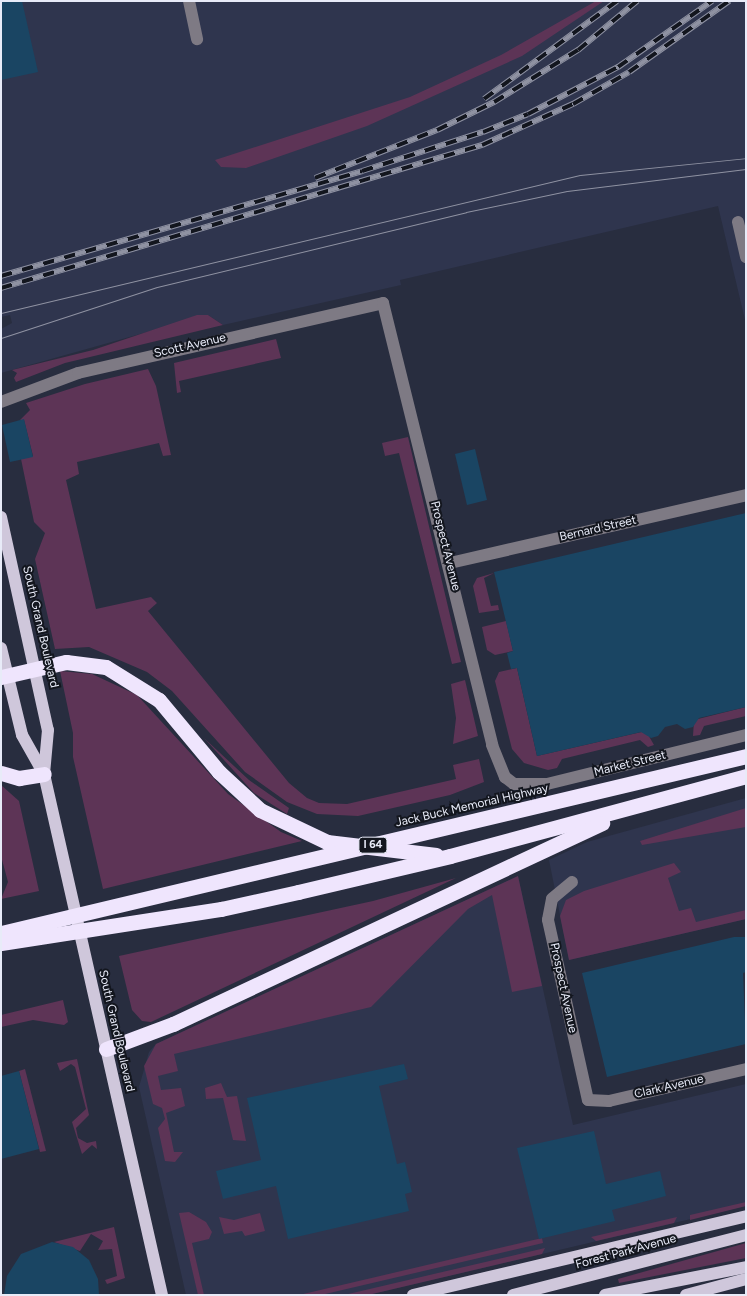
<!DOCTYPE html>
<html>
<head>
<meta charset="utf-8">
<style>
  body { margin:0 }
  #map { position:relative; width:747px; height:1296px; overflow:hidden; background:#282d3f; font-family:Figtree,sans-serif }
  div>[style] { position:absolute }
  [style*='--x'] { left:calc(var(--x)*1px); top:calc(var(--y)*1px); width:calc(var(--w)*1px); rotate:calc(var(--a)*1deg) }
  .built>* { inset:0; background:#2f354e }
  .green>* { inset:0; background:#5d3456 }
  .building>* { inset:0; background:#1a4563 }
  .minor>* { height:12px; margin:-6px; padding:0 6px; transform-origin:6px; border-radius:6px; background:#7e7a84 }
  .major>* { height:12px; margin:-6px; padding:0 6px; transform-origin:6px; border-radius:6px; background:#cfc7db }
  .highway>* { height:15px; margin:-7.5px; padding:0 7.5px; transform-origin:7.5px; border-radius:7.5px; background:#efe5fd }
  .tram>* { height:1px; margin:-0.5px; padding:0 0.5px; transform-origin:0.5px; border-radius:0.5px; background:#8f92a2 }
  .rail>* { height:5.5px; margin-top:-2.75px; transform-origin:0; background:repeating-linear-gradient(90deg,#13161e 0 11px,#8f92a2 0 22px); box-sizing:border-box; border-block:1px solid #8f92a2 }
  span { translate:-50% -50%; white-space:nowrap; text-align:center; line-height:1.15; -webkit-text-stroke:4px #13161e; paint-order:stroke }
  .shield-label span { padding:1px 4px; background:#13161e; border:1px solid; border-radius:4px; -webkit-text-stroke-width:0 }
  .shield-label { font-size:11px; color:#e8ebf8; font-weight:700 }
  .street-label { font-size:12px; color:#e8ebf8 }
  .frame { position:absolute; inset:0; border:2px solid #e8ebf8; pointer-events:none }
</style>
</head>
<body>
<div id="map">
  <div class="built">
    <div style="clip-path:polygon(1px 1px,746px 1px,746px 324px,718px 206px,400px 280px,401px 285px,223px 325px,208px 315px,1px 373px,1px 329px,12px 323px,10px 315px,1px 317px)"></div>
    <div style="clip-path:polygon(746px 798px,746px 919px,569px 960px,549px 860px,587px 842px)"></div>
    <div style="clip-path:polygon(518px 876px,573px 1125px,746px 1084px,746px 1206px,368px 1295px,186px 1295px,139px 1087px,149px 1052px,156px 1044px)"></div>
  </div>
  <div class="green">
    <div style="clip-path:polygon(596px 1px,604px 1px,522px 56px,367px 126px,246px 168px,221px 167px,215px 160px,410px 97px,501px 55px)"></div>
    <div style="clip-path:polygon(197px 315px,208px 315px,223px 325px,65px 363px,16px 382px,14px 378px,17px 373px,12px 370px,93px 350px)"></div>
    <div style="clip-path:polygon(276px 339px,281px 358px,179px 381px,181px 392px,177px 393px,174px 363px)"></div>
    <div style="clip-path:polygon(148px 369px,156px 386px,171px 455px,163px 456px,159px 443px,77px 462px,79px 474px,66px 480px,96px 609px,151px 597px,157px 603px,148px 611px,289px 783px,307px 798px,319px 803px,347px 804px,456px 779px,453px 765px,479px 759px,484px 782px,450px 795px,358px 816px,317px 814px,287px 802px,245px 772px,172px 691px,147px 672px,89px 647px,55px 649px,35px 559px,45px 533px,34px 522px,21px 459px,33px 456px,24px 420px,20px 420px,30px 410px,26px 403px,85px 384px)"></div>
    <div style="clip-path:polygon(408px 437px,461px 662px,452px 664px,399px 453px,385px 456px,382px 443px)"></div>
    <div style="clip-path:polygon(494px 573px,484px 578px,491px 606px,498px 605px,499px 610px,479px 613px,473px 586px,477px 578px)"></div>
    <div style="clip-path:polygon(506px 621px,513px 651px,495px 655px,487px 650px,482px 627px)"></div>
    <div style="clip-path:polygon(517px 668px,537px 756px,646px 731px,654px 745px,648px 747px,640px 740px,562px 759px,557px 768px,548px 770px,524px 763px,512px 749px,495px 681px,499px 672px)"></div>
    <div style="clip-path:polygon(60px 671px,92px 674px,137px 695px,228px 794px,281px 832px,302px 841px,103px 889px,73px 757px,73px 733px)"></div>
    <div style="clip-path:polygon(465px 680px,478px 736px,453px 744px,456px 718px,451px 684px)"></div>
    <div style="clip-path:polygon(746px 707px,746px 716px,704px 726px,700px 735px,693px 736px,694px 720px)"></div>
    <div style="clip-path:polygon(204px 738px,249px 780px,289px 808px,287px 814px,254px 793px)"></div>
    <div style="clip-path:polygon(1px 785px,19px 801px,39px 891px,1px 899px,8px 882px,1px 856px)"></div>
    <div style="clip-path:polygon(746px 808px,746px 827px,642px 845px,640px 841px)"></div>
    <div style="clip-path:polygon(674px 863px,681px 872px,668px 878px,679px 911px,691px 908px,696px 922px,746px 910px,746px 919px,569px 960px,560px 916px,566px 900px,584px 891px)"></div>
    <div style="clip-path:polygon(518px 876px,542px 986px,512px 992px,492px 895px,468px 909px,371px 1007px,174px 1054px,178px 1071px,158px 1076px,161px 1090px,181px 1088px,185px 1106px,166px 1113px,174px 1152px,183px 1152px,175px 1162px,165px 1161px,158px 1128px,165px 1119px,162px 1108px,153px 1104px,144px 1066px,156px 1044px)"></div>
    <div style="clip-path:polygon(456px 878px,151px 1022px,142px 1021px,132px 1010px,119px 956px,373px 901px)"></div>
    <div style="clip-path:polygon(63px 1000px,68px 1022px,64px 1025px,33px 1020px,1px 1027px,1px 1015px)"></div>
    <div style="clip-path:polygon(77px 1059px,89px 1115px,76px 1128px,78px 1138px,87px 1143px,96px 1141px,97px 1149px,92px 1145px,82px 1154px,72px 1122px,86px 1109px,75px 1067px,71px 1064px,60px 1071px,57px 1063px)"></div>
    <div style="clip-path:polygon(25px 1069px,46px 1151px,40px 1152px,19px 1071px)"></div>
    <div style="clip-path:polygon(221px 1083px,227px 1097px,237px 1096px,246px 1141px,233px 1140px,223px 1098px,206px 1099px,205px 1088px)"></div>
    <div style="clip-path:polygon(746px 1202px,746px 1206px,690px 1220px,690px 1215px)"></div>
    <div style="clip-path:polygon(189px 1212px,206px 1222px,212px 1232px,209px 1239px,192px 1243px,204px 1295px,198px 1295px,179px 1213px)"></div>
    <div style="clip-path:polygon(260px 1213px,265px 1231px,245px 1236px,242px 1231px,224px 1234px,219px 1217px,234px 1220px)"></div>
    <div style="clip-path:polygon(677px 1217px,674px 1223px,596px 1241px,591px 1237px)"></div>
    <div style="clip-path:polygon(114px 1227px,125px 1278px,107px 1284px,105px 1280px,117px 1276px,112px 1249px,98px 1250px,103px 1241px,91px 1234px,80px 1251px,54px 1242px)"></div>
    <div style="clip-path:polygon(542px 1238px,543px 1243px,321px 1295px,299px 1295px)"></div>
    <div style="clip-path:polygon(746px 1243px,746px 1258px,619px 1283px,618px 1279px)"></div>
    <div style="clip-path:polygon(545px 1248px,542px 1254px,368px 1295px,344px 1295px)"></div>
  </div>
  <div class="building">
    <div style="clip-path:polygon(1px 1px,22px 1px,38px 72px,1px 80px)"></div>
    <div style="clip-path:polygon(24px 419px,33px 457px,10px 462px,2px 425px)"></div>
    <div style="clip-path:polygon(475px 449px,487px 500px,467px 505px,455px 454px)"></div>
    <div style="clip-path:polygon(746px 513px,746px 707px,699px 718px,693px 727px,685px 729px,677px 724px,665px 727px,658px 736px,651px 738px,641px 732px,537px 756px,517px 668px,511px 669px,507px 653px,513px 651px,494px 572px)"></div>
    <div style="clip-path:polygon(734px 937px,746px 937px,746px 972px,743px 973px,746px 1044px,607px 1077px,582px 973px)"></div>
    <div style="clip-path:polygon(404px 1064px,408px 1079px,379px 1086px,397px 1164px,405px 1162px,412px 1192px,405px 1194px,409px 1211px,288px 1239px,276px 1186px,223px 1199px,216px 1171px,261px 1160px,247px 1098px)"></div>
    <div style="clip-path:polygon(19px 1071px,39px 1149px,1px 1159px,1px 1076px)"></div>
    <div style="clip-path:polygon(594px 1131px,606px 1184px,660px 1171px,666px 1196px,612px 1210px,615px 1221px,539px 1239px,517px 1148px)"></div>
    <div style="clip-path:polygon(52px 1242px,73px 1247px,89px 1260px,98px 1279px,99px 1295px,4px 1295px,7px 1276px,21px 1254px)"></div>
  </div>
  <div class="minor">
    <div style="--x:189;--y:1;--w:39;--a:78"></div>
    <div style="--x:738;--y:222;--w:36;--a:77"></div>
    <div style="--x:1;--y:402;--w:82;--a:-20.6"></div>
    <div style="--x:78;--y:373;--w:313;--a:-12.9"></div>
    <div style="--x:383;--y:303;--w:455;--a:76.1"></div>
    <div style="--x:492;--y:745;--w:35;--a:68"></div>
    <div style="--x:505;--y:777;--w:11;--a:38"></div>
    <div style="--x:514;--y:784;--w:33;--a:0"></div>
    <div style="--x:547;--y:784;--w:205;--a:-13.8"></div>
    <div style="--x:450;--y:563;--w:304;--a:-12.9"></div>
    <div style="--x:572;--y:882;--w:26;--a:140"></div>
    <div style="--x:552;--y:899;--w:21;--a:101"></div>
    <div style="--x:548;--y:920;--w:184;--a:77.5"></div>
    <div style="--x:588;--y:1100;--w:21;--a:3"></div>
    <div style="--x:609;--y:1101;--w:141;--a:-13.1"></div>
  </div>
  <div class="major">
    <div style="--x:1;--y:517;--w:218;--a:77.6"></div>
    <div style="--x:48;--y:730;--w:44;--a:95.2"></div>
    <div style="--x:1;--y:648;--w:89;--a:76.4"></div>
    <div style="--x:22;--y:735;--w:45;--a:60.6"></div>
    <div style="--x:44;--y:774;--w:534;--a:77.24"></div>
    <div style="--x:413;--y:1295;--w:342;--a:-13.3"></div>
    <div style="--x:513;--y:1295;--w:241;--a:-14.4"></div>
    <div style="--x:605;--y:1295;--w:144;--a:-11.2"></div>
    <div style="--x:686;--y:1295;--w:62;--a:-14.9"></div>
  </div>
  <div class="highway">
    <div style="--x:1;--y:677;--w:67;--a:-13"></div>
    <div style="--x:66;--y:662;--w:40;--a:7.1"></div>
    <div style="--x:106;--y:667;--w:62;--a:31.9"></div>
    <div style="--x:159;--y:700;--w:94;--a:50.2"></div>
    <div style="--x:219;--y:772;--w:56;--a:42.8"></div>
    <div style="--x:260;--y:810;--w:74;--a:25.5"></div>
    <div style="--x:327;--y:842;--w:110;--a:6.8"></div>
    <div style="--x:1;--y:773;--w:19;--a:16"></div>
    <div style="--x:19;--y:778;--w:25;--a:-9"></div>
    <div style="--x:1;--y:933;--w:766;--a:-13.36"></div>
    <div style="--x:1;--y:943;--w:223;--a:-8.8"></div>
    <div style="--x:221;--y:909;--w:79;--a:-12.4"></div>
    <div style="--x:298;--y:892;--w:156;--a:-13.3"></div>
    <div style="--x:450;--y:856;--w:307;--a:-15.1"></div>
    <div style="--x:106;--y:1049;--w:72;--a:-20.5"></div>
    <div style="--x:173;--y:1024;--w:474;--a:-25.1"></div>
  </div>
  <div class="tram">
    <div style="--x:1;--y:313;--w:595;--a:-13.41"></div>
    <div style="--x:580;--y:175;--w:167;--a:-5.8"></div>
    <div style="--x:1;--y:338;--w:164;--a:-18.1"></div>
    <div style="--x:157;--y:287;--w:318;--a:-13.6"></div>
    <div style="--x:466;--y:212;--w:103;--a:-11.7"></div>
    <div style="--x:567;--y:191;--w:180;--a:-7"></div>
  </div>
  <div class="rail">
    <div style="--x:484;--y:99;--w:165;--a:-36.4"></div>
    <div style="--x:315;--y:178;--w:131;--a:-21.5"></div>
    <div style="--x:437;--y:130;--w:64;--a:-26.2"></div>
    <div style="--x:494;--y:102;--w:99;--a:-31.8"></div>
    <div style="--x:578;--y:50;--w:77;--a:-39.7"></div>
    <div style="--x:1;--y:276;--w:376;--a:-16.2"></div>
    <div style="--x:362;--y:171;--w:127;--a:-17.9"></div>
    <div style="--x:483;--y:132;--w:48;--a:-21.8"></div>
    <div style="--x:528;--y:114;--w:102;--a:-27.6"></div>
    <div style="--x:618;--y:67;--w:115;--a:-35.1"></div>
    <div style="--x:1;--y:288;--w:502;--a:-16.56"></div>
    <div style="--x:482;--y:145;--w:100;--a:-24.3"></div>
    <div style="--x:573;--y:104;--w:64;--a:-29.7"></div>
    <div style="--x:629;--y:72;--w:123;--a:-35.4"></div>
  </div>
  <div class="shield-label">
    <span style="left:373px;top:845px">I 64</span>
  </div>
  <div class="street-label">
    <span style="left:190px;top:346px;rotate:-13deg">Scott Avenue</span>
    <span style="left:598px;top:529px;rotate:-13deg">Bernard Street</span>
    <span style="left:445px;top:546px;rotate:76deg">Prospect Avenue</span>
    <span style="left:40px;top:627px;rotate:77deg">South Grand Boulevard</span>
    <span style="left:630px;top:764px;rotate:-14deg">Market Street</span>
    <span style="left:472px;top:806px;rotate:-13deg">Jack Buck Memorial Highway</span>
    <span style="left:563px;top:988px;rotate:78deg">Prospect Avenue</span>
    <span style="left:116px;top:1031px;rotate:77deg">South Grand Boulevard</span>
    <span style="left:669px;top:1087px;rotate:-13deg">Clark Avenue</span>
    <span style="left:626px;top:1252px;rotate:-15deg">Forest Park Avenue</span>
  </div>
  <div class="frame"></div>
</div>
</body>
</html>
